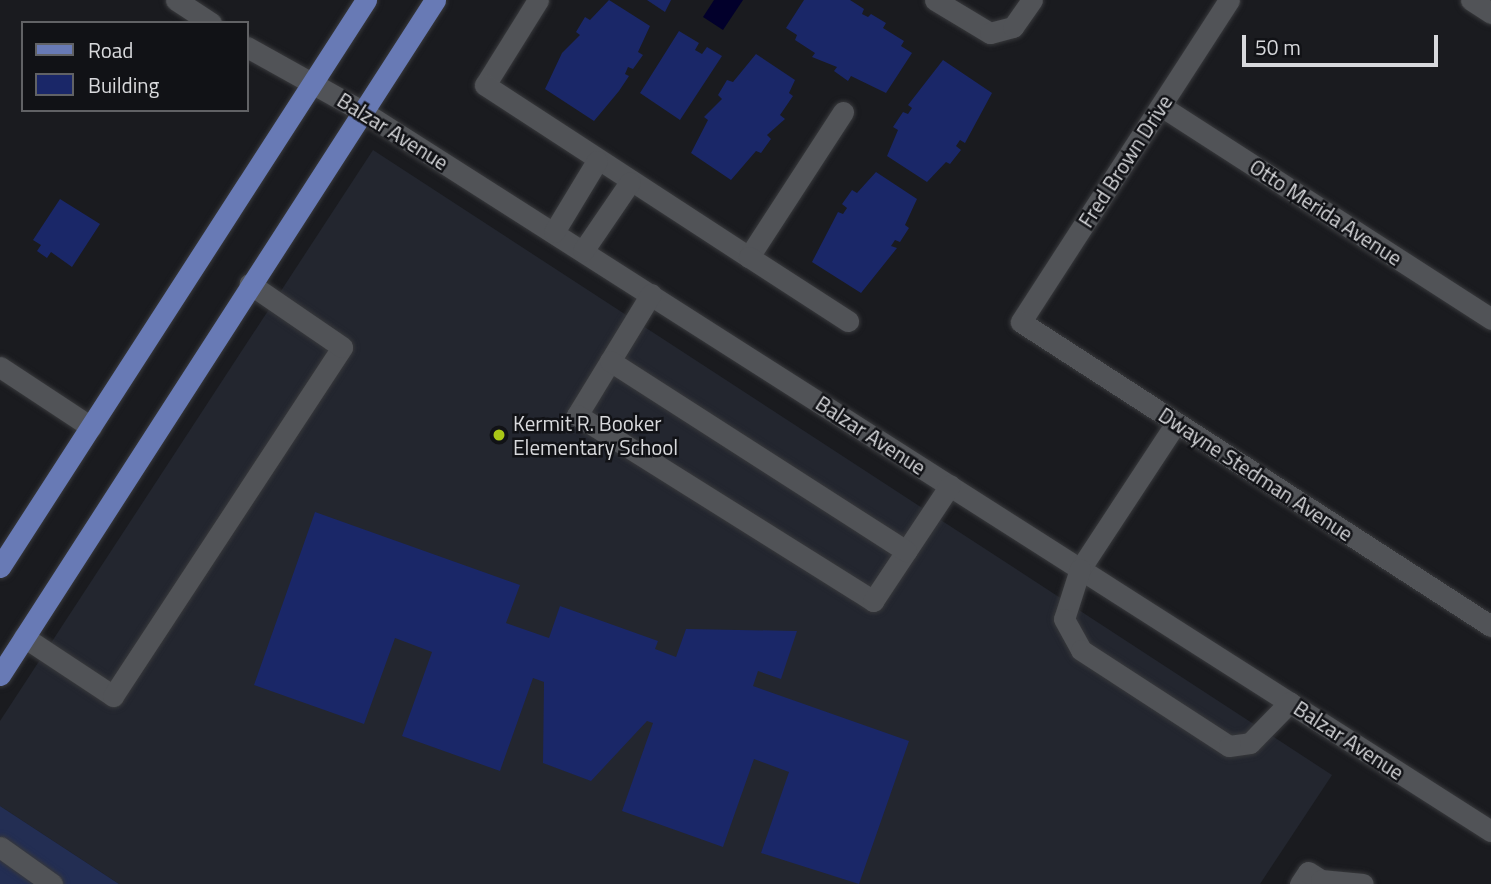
<!DOCTYPE html>
<html>
<head>
<meta charset="utf-8">
<style>
  body { margin:0 }
  #map { position:relative; width:1491px; height:884px; overflow:hidden; background:#1a1b1f; font-family:"Titillium Web",sans-serif }
  div>[style] { position:absolute }
  [style*='--x'] { left:calc(var(--x)*1px); top:calc(var(--y)*1px); width:calc(var(--w)*1px); rotate:calc(var(--a)*1deg) }
  .built>* { inset:0; background:#23262f }
  .green>* { inset:0; background:#232e53 }
  .water>* { inset:0; background:#02002b }
  .building>* { inset:0; background:#1a2768 }
  .roads { filter:drop-shadow(0 0 2px #38393c) drop-shadow(0 0 2px #38393c) }
  .minor>* { height:21px; margin:-10.5px; padding:0 10.5px; transform-origin:10.5px; border-radius:10.5px; background:#515357 }
  .major>* { height:21px; margin:-10.5px; padding:0 10.5px; transform-origin:10.5px; border-radius:10.5px; background:#687ab5 }
  .dots>* { width:19px; height:19px; translate:-50% -50%; box-sizing:border-box; border:4px solid #111216; border-radius:50% }
  span { translate:-50% -50%; white-space:nowrap; text-align:center; line-height:1.15; -webkit-text-stroke:5px #111216; paint-order:stroke }
  .street-label { font-size:21px; color:#d8d9dc }
  .poi-label { font-size:21px; color:#d8d9dc }
  .left { translate:0 -50%; text-align:left }
  .legend { position:absolute; left:21px; top:21px; width:228px; height:91px; box-sizing:border-box; background:#111216; border:2px solid #616265; margin:0; padding:9px 12px; list-style:none; font-size:21px; color:#d8d9dc }
  .legend li { display:flex; align-items:center; gap:14px; height:35px }
  .legend b { width:35px; border:2px solid #616265 }
  .scale { position:absolute; left:1242px; top:35px; width:196px; height:32px; box-sizing:border-box; border:4px solid #d8d9dc; border-top:0; padding-left:9px; font-size:21px; line-height:24px; white-space:nowrap; color:#d8d9dc; -webkit-text-stroke:5px #111216; paint-order:stroke }
</style>
</head>
<body>
<div id="map">
  <div class="built">
    <div style="clip-path:polygon(373px 150px,1332px 775px,1260px 884px,119px 884px,0 806px,0 721px)"></div>
  </div>
  <div class="green">
    <div style="clip-path:polygon(0 806px,119px 884px,0 884px)"></div>
  </div>
  <div class="water">
    <div style="clip-path:polygon(714px 0,743px 0,723px 30px,703px 17px)"></div>
  </div>
  <div class="building">
    <div style="clip-path:polygon(609px 0,650px 26px,638px 52px,643px 55px,633px 69px,628px 67px,625px 74px,629px 76px,619px 91px,594px 121px,545px 89px,562px 53px,580px 35px,576px 32px,585px 17px,590px 20px)"></div>
    <div style="clip-path:polygon(647px 0,678px 0,671px 0,665px 12px)"></div>
    <div style="clip-path:polygon(804px 0,850px 0,864px 9px,862px 14px,868px 17px,871px 14px,886px 23px,883px 28px,904px 41px,901px 46px,912px 53px,886px 93px,851px 76px,848px 81px,834px 71px,837px 67px,812px 57px,815px 53px,795px 40px,797px 35px,786px 28px)"></div>
    <div style="clip-path:polygon(679px 31px,699px 43px,695px 50px,702px 54px,707px 47px,722px 56px,680px 120px,640px 93px)"></div>
    <div style="clip-path:polygon(756px 54px,795px 80px,789px 93px,793px 96px,780px 115px,785px 119px,767px 135px,771px 139px,761px 153px,756px 151px,731px 180px,691px 153px,708px 120px,704px 117px,722px 99px,718px 95px,727px 80px,733px 82px)"></div>
    <div style="clip-path:polygon(943px 60px,992px 93px,965px 143px,960px 140px,956px 146px,961px 150px,950px 164px,946px 162px,927px 182px,887px 156px,898px 130px,893px 127px,903px 112px,908px 114px,912px 108px,908px 105px)"></div>
    <div style="clip-path:polygon(876px 172px,917px 199px,905px 225px,909px 228px,900px 242px,895px 240px,891px 246px,897px 248px,861px 293px,812px 262px,838px 212px,843px 214px,847px 208px,842px 204px,852px 190px,857px 193px)"></div>
    <div style="clip-path:polygon(60px 199px,100px 224px,72px 267px,51px 252px,47px 258px,37px 251px,41px 245px,33px 240px)"></div>
    <div style="clip-path:polygon(315px 512px,520px 585px,506px 623px,549px 638px,560px 606px,658px 641px,655px 649px,676px 657px,686px 629px,797px 631px,781px 679px,758px 671px,753px 686px,909px 741px,859px 884px,761px 853px,789px 772px,754px 759px,723px 847px,622px 811px,653px 723px,647px 721px,591px 781px,543px 763px,544px 682px,533px 678px,500px 771px,402px 736px,432px 652px,395px 638px,364px 724px,254px 685px)"></div>
  </div>
  <div class="roads">
    <div class="minor">
      <div style="--x:176;--y:0;--w:42;--a:33.3"></div>
      <div style="--x:538;--y:0;--w:100;--a:121.9"></div>
      <div style="--x:485;--y:85;--w:315;--a:33.1"></div>
      <div style="--x:935;--y:0;--w:64;--a:31"></div>
      <div style="--x:990;--y:33;--w:24;--a:-15"></div>
      <div style="--x:1013;--y:27;--w:33;--a:-55"></div>
      <div style="--x:1229;--y:0;--w:383;--a:122.9"></div>
      <div style="--x:1021;--y:322;--w:560;--a:32.9"></div>
      <div style="--x:1471;--y:0;--w:24;--a:33"></div>
      <div style="--x:247;--y:47;--w:132;--a:29.1"></div>
      <div style="--x:362;--y:111;--w:1339;--a:32.53"></div>
      <div style="--x:1161;--y:106;--w:393;--a:32.8"></div>
      <div style="--x:843;--y:112;--w:173;--a:123"></div>
      <div style="--x:749;--y:257;--w:118;--a:32.9"></div>
      <div style="--x:554;--y:232;--w:83;--a:-58.8"></div>
      <div style="--x:583;--y:251;--w:83;--a:-55.7"></div>
      <div style="--x:651;--y:294;--w:142;--a:121.4"></div>
      <div style="--x:577;--y:415;--w:350;--a:32.1"></div>
      <div style="--x:873;--y:601;--w:139;--a:-56.4"></div>
      <div style="--x:610;--y:361;--w:352;--a:32.7"></div>
      <div style="--x:0;--y:367;--w:109;--a:33.4"></div>
      <div style="--x:1176;--y:423;--w:175;--a:123.3"></div>
      <div style="--x:1080;--y:569;--w:52;--a:107.7"></div>
      <div style="--x:1064;--y:619;--w:35;--a:61"></div>
      <div style="--x:1081;--y:650;--w:176;--a:33"></div>
      <div style="--x:1229;--y:746;--w:21;--a:-8"></div>
      <div style="--x:1250;--y:743;--w:57;--a:-45.7"></div>
      <div style="--x:24;--y:637;--w:107;--a:33.5"></div>
      <div style="--x:113;--y:696;--w:417;--a:-56.7"></div>
      <div style="--x:342;--y:347;--w:112;--a:-145.6"></div>
      <div style="--x:0;--y:847;--w:64;--a:35.4"></div>
      <div style="--x:1300;--y:884;--w:14;--a:-56"></div>
      <div style="--x:1308;--y:872;--w:15;--a:32"></div>
      <div style="--x:1323;--y:884;--w:4;--a:-117"></div>
      <div style="--x:1321;--y:880;--w:42;--a:5.4"></div>
    </div>
    <div class="major">
      <div style="--x:0;--y:567;--w:675;--a:-57.16"></div>
      <div style="--x:0;--y:675;--w:803;--a:-57.2"></div>
    </div>
  </div>
  <div class="dots">
    <div style="left:499px;top:435px;background:#aac717"></div>
  </div>
  <div class="street-label">
    <span style="left:393px;top:131px;rotate:32deg">Balzar Avenue</span>
    <span style="left:1125px;top:161px;rotate:-57deg">Fred Brown Drive</span>
    <span style="left:1326px;top:212px;rotate:33deg">Otto Merida Avenue</span>
    <span style="left:871px;top:435px;rotate:33deg">Balzar Avenue</span>
    <span style="left:1256px;top:474px;rotate:33deg">Dwayne Stedman Avenue</span>
    <span style="left:1349px;top:740px;rotate:33deg">Balzar Avenue</span>
  </div>
  <div class="poi-label">
    <span class="left" style="left:513px;top:435px">Kermit R. Booker<br>Elementary School</span>
  </div>
  <ul class="legend">
  <li><b style="height:9px;background:#687ab5"></b>Road</li>
  <li><b style="height:19px;background:#1a2768"></b>Building</li>
  </ul>
  <div class="scale">50 m</div>
</div>
</body>
</html>
